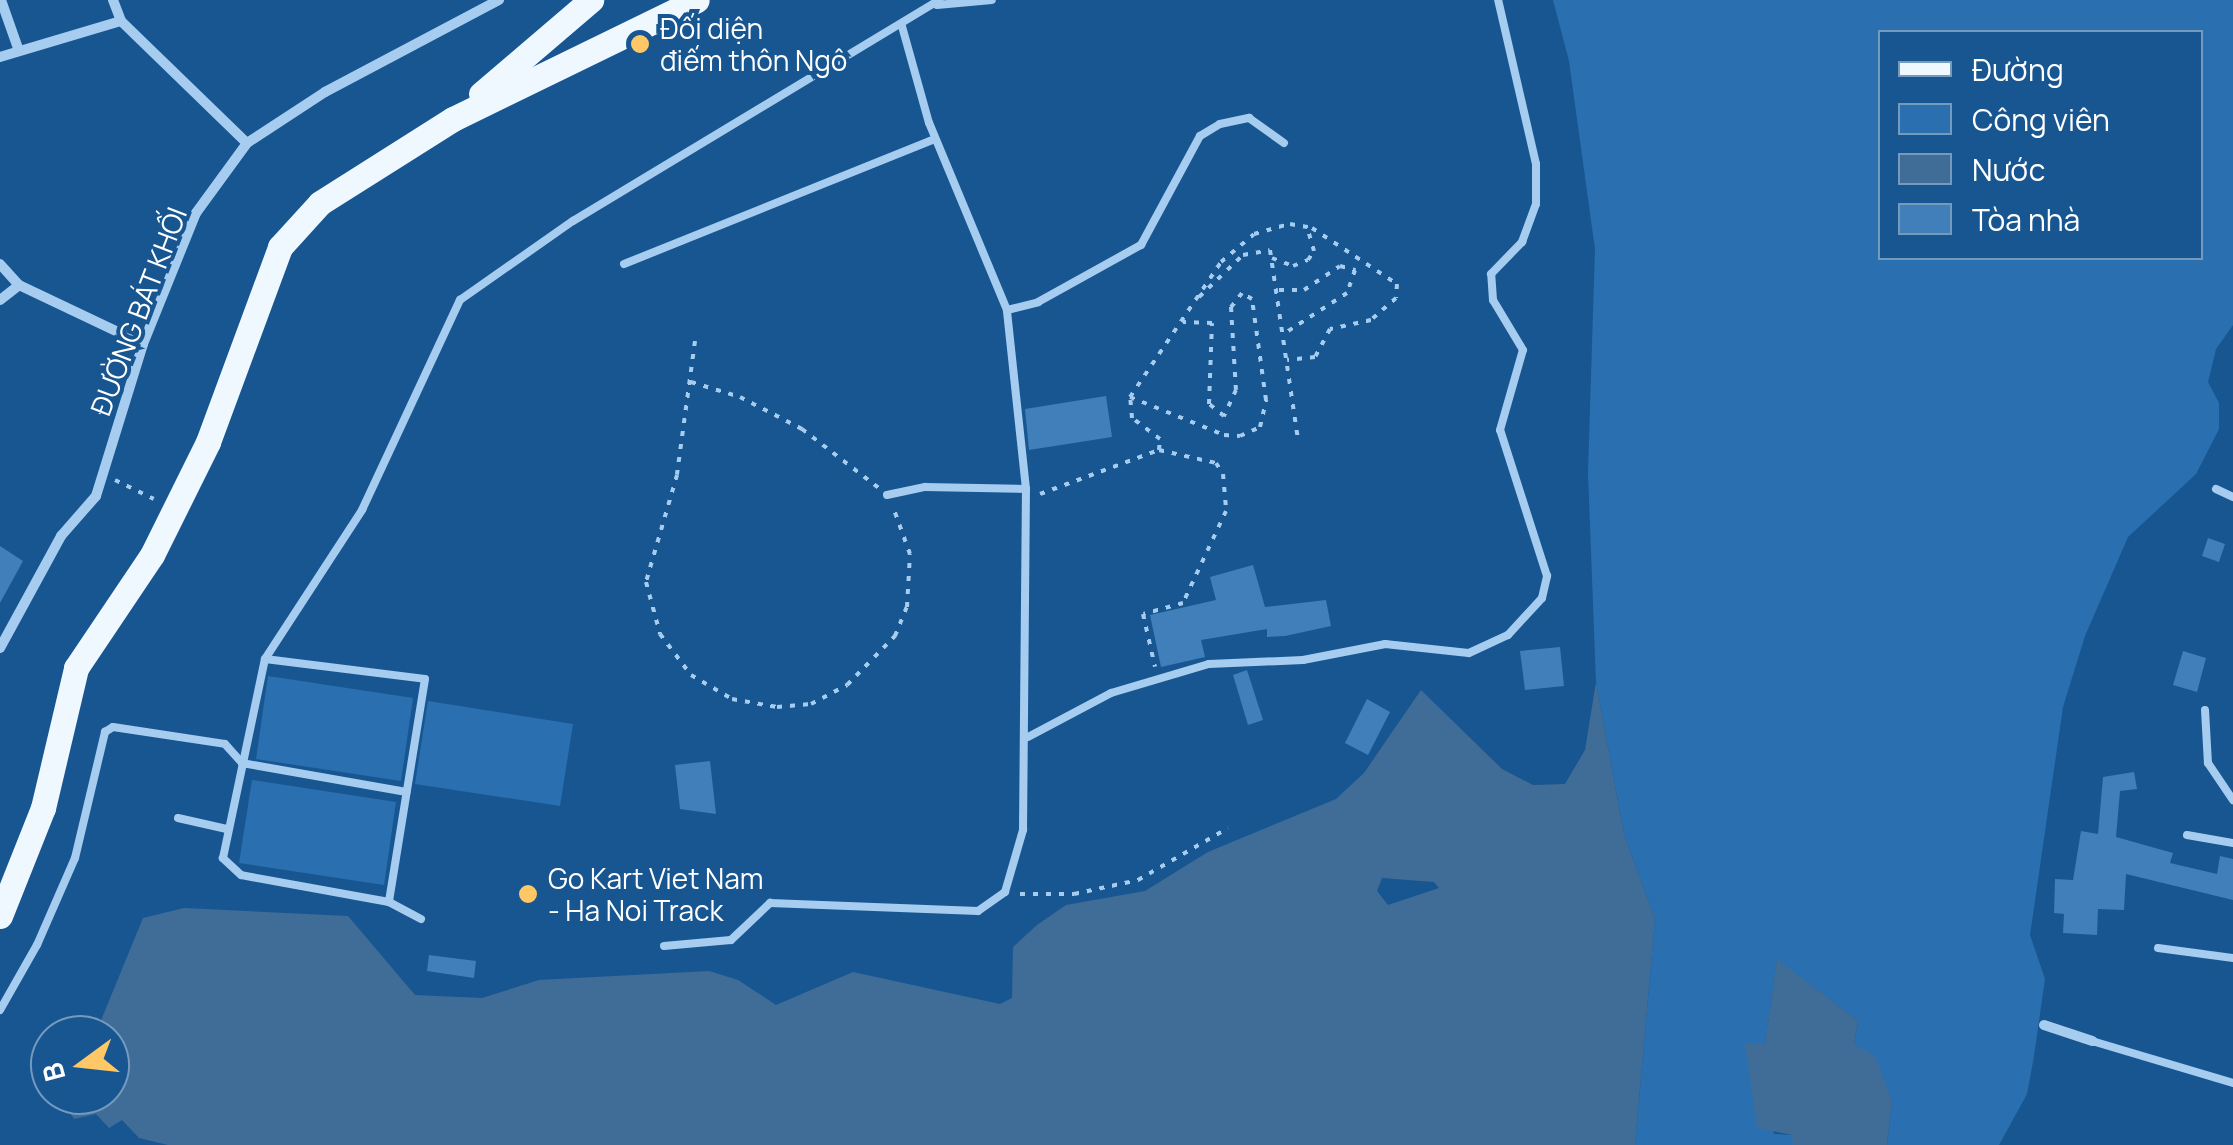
<!DOCTYPE html>
<html>
<head>
<meta charset="utf-8">
<style>
  body { margin:0 }
  #map { position:relative; width:2233px; height:1145px; overflow:hidden; background:#185692; font-family:Manrope,sans-serif }
  div>[style] { position:absolute }
  [style*='--x'] { left:calc(var(--x)*1px); top:calc(var(--y)*1px); width:calc(var(--w)*1px); rotate:calc(var(--a)*1deg) }
  .green>* { inset:0; background:#2a70b0 }
  .water>* { inset:0; background:#406d98 }
  .building>* { inset:0; background:#407fb9 }
  .path>* { height:4px; margin-top:-2px; transform-origin:0; background:repeating-linear-gradient(90deg,#a6cdf0 0 5px,transparent 0 13px) }
  .service>* { height:8px; margin:-4px; padding:0 4px; transform-origin:4px; border-radius:4px; background:#a6cdf0 }
  .minor>* { height:10px; margin:-5px; padding:0 5px; transform-origin:5px; border-radius:5px; background:#a6cdf0 }
  .primary>* { height:25px; margin:-12.5px; padding:0 12.5px; transform-origin:12.5px; border-radius:12.5px; background:#eff7ff }
  .dots>* { width:28px; height:28px; translate:-50% -50%; box-sizing:border-box; border:5px solid #185692; border-radius:50% }
  span { translate:-50% -50%; white-space:nowrap; text-align:center; line-height:1.15; -webkit-text-stroke:8px #185692; paint-order:stroke }
  .poi-label { font-size:28px; color:#fff }
  .left { translate:0 -50%; text-align:left }
  .street-label { font-size:28px; color:#fff }
  .legend { position:absolute; left:1878px; top:30px; width:325px; height:230px; box-sizing:border-box; background:#185692; border:2px solid #749abe; margin:0; padding:12px 18px; list-style:none; font-size:30px; color:#fff }
  .legend li { display:flex; align-items:center; gap:20px; height:50px }
  .legend b { width:50px; border:2px solid #749abe }
  .north { position:absolute; left:30px; top:1015px; width:100px; height:100px; box-sizing:border-box; background:#185692; border:2px solid #749abe; border-radius:50%; rotate:255deg; font-size:28px; font-weight:700; line-height:40px; text-align:center; color:#fff }
  .north::after { content:''; display:block; margin:auto; width:35px; height:45px; background:#ffc765; clip-path:polygon(50% 0,100% 100%,50% 72%,0 100%) }
</style>
</head>
<body>
<div id="map">
  <div class="green">
    <div style="clip-path:polygon(evenodd,1553px 0,2233px 0,2233px 325px,2216px 349px,2208px 382px,2219px 403px,2219px 429px,2196px 474px,2128px 537px,2085px 636px,2063px 707px,2030px 935px,2045px 979px,2034px 1056px,2027px 1094px,1999px 1145px,1887px 1145px,1892px 1101px,1854px 1044px,1858px 1021px,1777px 960px,1765px 1045px,1746px 1044px,1774px 1134px,1793px 1135px,1793px 1145px,1635px 1145px,1655px 919px,1624px 834px,1596px 682px,1588px 473px,1595px 249px,1569px 61px,1553px 0,1880px 32px,2200px 32px,2200px 258px,1880px 258px,1880px 32px)"></div>
    <div style="clip-path:polygon(268px 676px,413px 698px,401px 781px,256px 759px)"></div>
    <div style="clip-path:polygon(428px 701px,573px 724px,560px 806px,415px 784px)"></div>
    <div style="clip-path:polygon(252px 780px,396px 802px,384px 885px,239px 863px)"></div>
  </div>
  <div class="water">
    <div style="clip-path:polygon(evenodd,1596px 682px,1624px 834px,1655px 919px,1635px 1145px,168px 1145px,139px 1138px,122px 1120px,109px 1128px,96px 1114px,74px 1119px,65px 1104px,69px 1095px,110px 1095px,110px 1035px,95px 1035px,143px 918px,184px 908px,348px 916px,415px 995px,482px 998px,539px 980px,709px 971px,738px 980px,776px 1005px,853px 972px,1000px 1004px,1012px 998px,1013px 947px,1037px 925px,1066px 905px,1145px 891px,1208px 852px,1336px 799px,1364px 773px,1421px 690px,1502px 769px,1533px 785px,1565px 784px,1585px 750px,1596px 682px,1382px 878px,1434px 882px,1439px 888px,1388px 905px,1377px 891px,1382px 878px)"></div>
    <div style="clip-path:polygon(1777px 959px,1858px 1021px,1854px 1044px,1875px 1056px,1892px 1101px,1887px 1145px,1793px 1145px,1792px 1135px,1757px 1128px,1745px 1043px,1765px 1044px)"></div>
  </div>
  <div class="building">
    <div style="clip-path:polygon(1106px 396px,1112px 437px,1029px 450px,1025px 409px)"></div>
    <div style="clip-path:polygon(2208px 538px,2225px 544px,2219px 562px,2202px 556px)"></div>
    <div style="clip-path:polygon(0 546px,23px 561px,0 603px)"></div>
    <div style="clip-path:polygon(1253px 565px,1265px 607px,1326px 600px,1331px 626px,1285px 636px,1267px 637px,1267px 629px,1201px 640px,1205px 657px,1161px 667px,1150px 615px,1216px 600px,1210px 577px)"></div>
    <div style="clip-path:polygon(1560px 647px,1564px 686px,1525px 690px,1520px 651px)"></div>
    <div style="clip-path:polygon(2183px 651px,2206px 658px,2197px 692px,2173px 685px)"></div>
    <div style="clip-path:polygon(1247px 670px,1263px 720px,1248px 725px,1233px 675px)"></div>
    <div style="clip-path:polygon(1367px 699px,1390px 712px,1368px 755px,1345px 743px)"></div>
    <div style="clip-path:polygon(710px 761px,716px 814px,680px 809px,675px 765px)"></div>
    <div style="clip-path:polygon(2134px 772px,2137px 789px,2120px 791px,2116px 837px,2173px 853px,2170px 863px,2217px 874px,2220px 856px,2233px 859px,2233px 900px,2126px 874px,2124px 910px,2098px 909px,2097px 935px,2063px 933px,2064px 914px,2054px 913px,2055px 879px,2073px 880px,2081px 831px,2098px 834px,2103px 777px)"></div>
    <div style="clip-path:polygon(429px 955px,476px 961px,474px 978px,427px 971px)"></div>
  </div>
  <div class="path">
    <div style="--x:1272;--y:258;--w:22;--a:21"></div>
    <div style="--x:1293;--y:266;--w:16;--a:-22"></div>
    <div style="--x:1308;--y:260;--w:11;--a:-56"></div>
    <div style="--x:1314;--y:251;--w:25;--a:-106"></div>
    <div style="--x:1279;--y:290;--w:25;--a:0"></div>
    <div style="--x:1304;--y:290;--w:43;--a:-33.7"></div>
    <div style="--x:1340;--y:266;--w:16;--a:15"></div>
    <div style="--x:1355;--y:270;--w:24;--a:109"></div>
    <div style="--x:1347;--y:293;--w:74;--a:147.2"></div>
    <div style="--x:1199;--y:297;--w:61;--a:-43.7"></div>
    <div style="--x:1243;--y:255;--w:27;--a:-10"></div>
    <div style="--x:1270;--y:250;--w:192;--a:81.6"></div>
    <div style="--x:695;--y:341;--w:135;--a:97.7"></div>
    <div style="--x:677;--y:475;--w:111;--a:106.2"></div>
    <div style="--x:646;--y:582;--w:54;--a:74.9"></div>
    <div style="--x:660;--y:634;--w:51;--a:52.9"></div>
    <div style="--x:691;--y:675;--w:48;--a:30.3"></div>
    <div style="--x:732;--y:699;--w:46;--a:10.1"></div>
    <div style="--x:777;--y:707;--w:34;--a:-5"></div>
    <div style="--x:811;--y:704;--w:41;--a:-27.8"></div>
    <div style="--x:847;--y:685;--w:69;--a:-45.6"></div>
    <div style="--x:895;--y:636;--w:31;--a:-68"></div>
    <div style="--x:907;--y:607;--w:53;--a:-86.8"></div>
    <div style="--x:910;--y:554;--w:50;--a:-109.9"></div>
    <div style="--x:691;--y:382;--w:51;--a:17"></div>
    <div style="--x:740;--y:397;--w:70;--a:27.3"></div>
    <div style="--x:802;--y:429;--w:97;--a:37.5"></div>
    <div style="--x:1130;--y:397;--w:101;--a:22"></div>
    <div style="--x:1224;--y:435;--w:16;--a:4"></div>
    <div style="--x:1240;--y:436;--w:22;--a:-24"></div>
    <div style="--x:1260;--y:427;--w:28;--a:-77"></div>
    <div style="--x:1266;--y:400;--w:102;--a:-97.9"></div>
    <div style="--x:1252;--y:299;--w:12;--a:-149"></div>
    <div style="--x:1242;--y:293;--w:18;--a:128"></div>
    <div style="--x:1231;--y:307;--w:83;--a:86.6"></div>
    <div style="--x:1236;--y:390;--w:29;--a:115"></div>
    <div style="--x:1224;--y:416;--w:19;--a:-141"></div>
    <div style="--x:1209;--y:404;--w:81;--a:-87.9"></div>
    <div style="--x:1212;--y:323;--w:29;--a:-178"></div>
    <div style="--x:1159;--y:450;--w:11;--a:-85"></div>
    <div style="--x:1160;--y:439;--w:35;--a:-143"></div>
    <div style="--x:1132;--y:418;--w:21;--a:-95"></div>
    <div style="--x:1130;--y:397;--w:163;--a:-56"></div>
    <div style="--x:1221;--y:262;--w:43;--a:-40.3"></div>
    <div style="--x:1254;--y:234;--w:37;--a:-16"></div>
    <div style="--x:1290;--y:224;--w:22;--a:10"></div>
    <div style="--x:1312;--y:228;--w:102;--a:33.4"></div>
    <div style="--x:1397;--y:284;--w:14;--a:94"></div>
    <div style="--x:1396;--y:298;--w:33;--a:139"></div>
    <div style="--x:1371;--y:320;--w:42;--a:167.6"></div>
    <div style="--x:1330;--y:329;--w:32;--a:118"></div>
    <div style="--x:1315;--y:357;--w:28;--a:174"></div>
    <div style="--x:115;--y:480;--w:43;--a:26"></div>
    <div style="--x:1040;--y:494;--w:127;--a:-20.3"></div>
    <div style="--x:1159;--y:450;--w:58;--a:12.8"></div>
    <div style="--x:1216;--y:463;--w:13;--a:58"></div>
    <div style="--x:1223;--y:474;--w:37;--a:85"></div>
    <div style="--x:1226;--y:511;--w:102;--a:115.1"></div>
    <div style="--x:1183;--y:603;--w:41;--a:164.6"></div>
    <div style="--x:1143;--y:614;--w:54;--a:77.2"></div>
    <div style="--x:1020;--y:894;--w:54;--a:0"></div>
    <div style="--x:1074;--y:894;--w:66;--a:-12.3"></div>
    <div style="--x:1138;--y:880;--w:104;--a:-30"></div>
  </div>
  <div class="service">
    <div style="--x:937;--y:5;--w:55;--a:-5.2"></div>
    <div style="--x:624;--y:264;--w:335;--a:-21.9"></div>
    <div style="--x:1007;--y:310;--w:32;--a:-14"></div>
    <div style="--x:1038;--y:302;--w:118;--a:-29"></div>
    <div style="--x:1141;--y:245;--w:124;--a:-61.6"></div>
    <div style="--x:1200;--y:136;--w:23;--a:-31"></div>
    <div style="--x:1220;--y:124;--w:30;--a:-12"></div>
    <div style="--x:1249;--y:118;--w:43;--a:35.5"></div>
    <div style="--x:2216;--y:489;--w:19;--a:25"></div>
    <div style="--x:887;--y:495;--w:39;--a:-12"></div>
    <div style="--x:925;--y:487;--w:101;--a:1.1"></div>
    <div style="--x:265;--y:659;--w:161;--a:7.1"></div>
    <div style="--x:425;--y:679;--w:226;--a:99.2"></div>
    <div style="--x:2205;--y:710;--w:53;--a:86.8"></div>
    <div style="--x:2208;--y:763;--w:45;--a:56"></div>
    <div style="--x:1028;--y:737;--w:94;--a:-27.9"></div>
    <div style="--x:1111;--y:693;--w:102;--a:-16.5"></div>
    <div style="--x:1209;--y:664;--w:94;--a:-2.4"></div>
    <div style="--x:1303;--y:660;--w:84;--a:-11"></div>
    <div style="--x:1385;--y:644;--w:84;--a:6.1"></div>
    <div style="--x:1469;--y:653;--w:43;--a:-24.8"></div>
    <div style="--x:1508;--y:635;--w:50;--a:-47.4"></div>
    <div style="--x:1542;--y:598;--w:23;--a:-77"></div>
    <div style="--x:1547;--y:576;--w:153;--a:-107.8"></div>
    <div style="--x:1500;--y:430;--w:83;--a:-74"></div>
    <div style="--x:1523;--y:350;--w:58;--a:-121"></div>
    <div style="--x:1493;--y:300;--w:26;--a:-94"></div>
    <div style="--x:1491;--y:274;--w:45;--a:-45.9"></div>
    <div style="--x:1522;--y:242;--w:40;--a:-69.8"></div>
    <div style="--x:1536;--y:204;--w:40;--a:-90"></div>
    <div style="--x:1536;--y:164;--w:168;--a:-103"></div>
    <div style="--x:178;--y:818;--w:50;--a:12.7"></div>
    <div style="--x:2187;--y:835;--w:47;--a:9.9"></div>
    <div style="--x:421;--y:919;--w:36;--a:-152"></div>
    <div style="--x:389;--y:902;--w:150;--a:-169.7"></div>
    <div style="--x:241;--y:875;--w:25;--a:-137"></div>
    <div style="--x:223;--y:858;--w:203;--a:-78.1"></div>
    <div style="--x:265;--y:659;--w:178;--a:-56.9"></div>
    <div style="--x:362;--y:510;--w:232;--a:-65"></div>
    <div style="--x:460;--y:300;--w:138;--a:-35"></div>
    <div style="--x:573;--y:221;--w:428;--a:-31.1"></div>
    <div style="--x:664;--y:946;--w:67;--a:-5.1"></div>
    <div style="--x:731;--y:940;--w:54;--a:-43.5"></div>
    <div style="--x:770;--y:903;--w:208;--a:2.2"></div>
    <div style="--x:978;--y:911;--w:33;--a:-35"></div>
    <div style="--x:1005;--y:892;--w:65;--a:-73.8"></div>
    <div style="--x:1023;--y:830;--w:341;--a:-89.5"></div>
    <div style="--x:1026;--y:489;--w:180;--a:-96.1"></div>
    <div style="--x:1007;--y:310;--w:203;--a:-112.6"></div>
    <div style="--x:929;--y:123;--w:101;--a:-105.6"></div>
    <div style="--x:2158;--y:948;--w:76;--a:7.6"></div>
    <div style="--x:0;--y:1010;--w:75;--a:-60.4"></div>
    <div style="--x:37;--y:945;--w:95;--a:-66.4"></div>
    <div style="--x:75;--y:858;--w:130;--a:-76.6"></div>
    <div style="--x:105;--y:732;--w:9;--a:-32"></div>
    <div style="--x:113;--y:727;--w:113;--a:8.6"></div>
    <div style="--x:225;--y:744;--w:25;--a:48"></div>
    <div style="--x:242;--y:763;--w:167;--a:10"></div>
    <div style="--x:2092;--y:1041;--w:147;--a:16.6"></div>
  </div>
  <div class="minor">
    <div style="--x:1;--y:0;--w:54;--a:70.6"></div>
    <div style="--x:113;--y:0;--w:22;--a:69"></div>
    <div style="--x:121;--y:21;--w:175;--a:44.1"></div>
    <div style="--x:0;--y:57;--w:126;--a:-16.6"></div>
    <div style="--x:0;--y:264;--w:28;--a:48"></div>
    <div style="--x:19;--y:285;--w:137;--a:25.4"></div>
    <div style="--x:0;--y:300;--w:24;--a:-38"></div>
    <div style="--x:0;--y:648;--w:128;--a:-61.4"></div>
    <div style="--x:61;--y:536;--w:53;--a:-48.8"></div>
    <div style="--x:96;--y:496;--w:159;--a:-72.8"></div>
    <div style="--x:143;--y:344;--w:141;--a:-68"></div>
    <div style="--x:196;--y:213;--w:87;--a:-53.9"></div>
    <div style="--x:247;--y:143;--w:93;--a:-33.2"></div>
    <div style="--x:325;--y:92;--w:197;--a:-27.9"></div>
    <div style="--x:2044;--y:1025;--w:51;--a:18.4"></div>
  </div>
  <div class="primary">
    <div style="--x:481;--y:94;--w:145;--a:-40.5"></div>
    <div style="--x:0;--y:916;--w:116;--a:-68.3"></div>
    <div style="--x:43;--y:808;--w:144;--a:-76.7"></div>
    <div style="--x:76;--y:668;--w:136;--a:-56.1"></div>
    <div style="--x:152;--y:555;--w:126;--a:-63.6"></div>
    <div style="--x:208;--y:442;--w:208;--a:-69.7"></div>
    <div style="--x:280;--y:247;--w:59;--a:-47.7"></div>
    <div style="--x:320;--y:203;--w:157;--a:-32.3"></div>
    <div style="--x:453;--y:119;--w:271;--a:-26"></div>
  </div>
  <div class="dots">
    <div style="left:640px;top:44px;background:#ffc765"></div>
    <div style="left:528px;top:894px;background:#ffc765"></div>
  </div>
  <div class="poi-label">
    <span class="left" style="left:660px;top:44px">Đối diện<br>điếm thôn Ngô</span>
    <span class="left" style="left:548px;top:894px">Go Kart Viet Nam<br>- Ha Noi Track</span>
  </div>
  <div class="street-label">
    <span style="left:138px;top:311px;rotate:-69deg">ĐƯỜNG BÁT KHỐI</span>
  </div>
  <ul class="legend">
  <li><b style="height:12px;background:#eff7ff"></b>Đường</li>
  <li><b style="height:28px;background:#2a70b0"></b>Công viên</li>
  <li><b style="height:28px;background:#406d98"></b>Nước</li>
  <li><b style="height:28px;background:#407fb9"></b>Tòa nhà</li>
  </ul>
  <div class="north">B</div>
</div>
</body>
</html>
